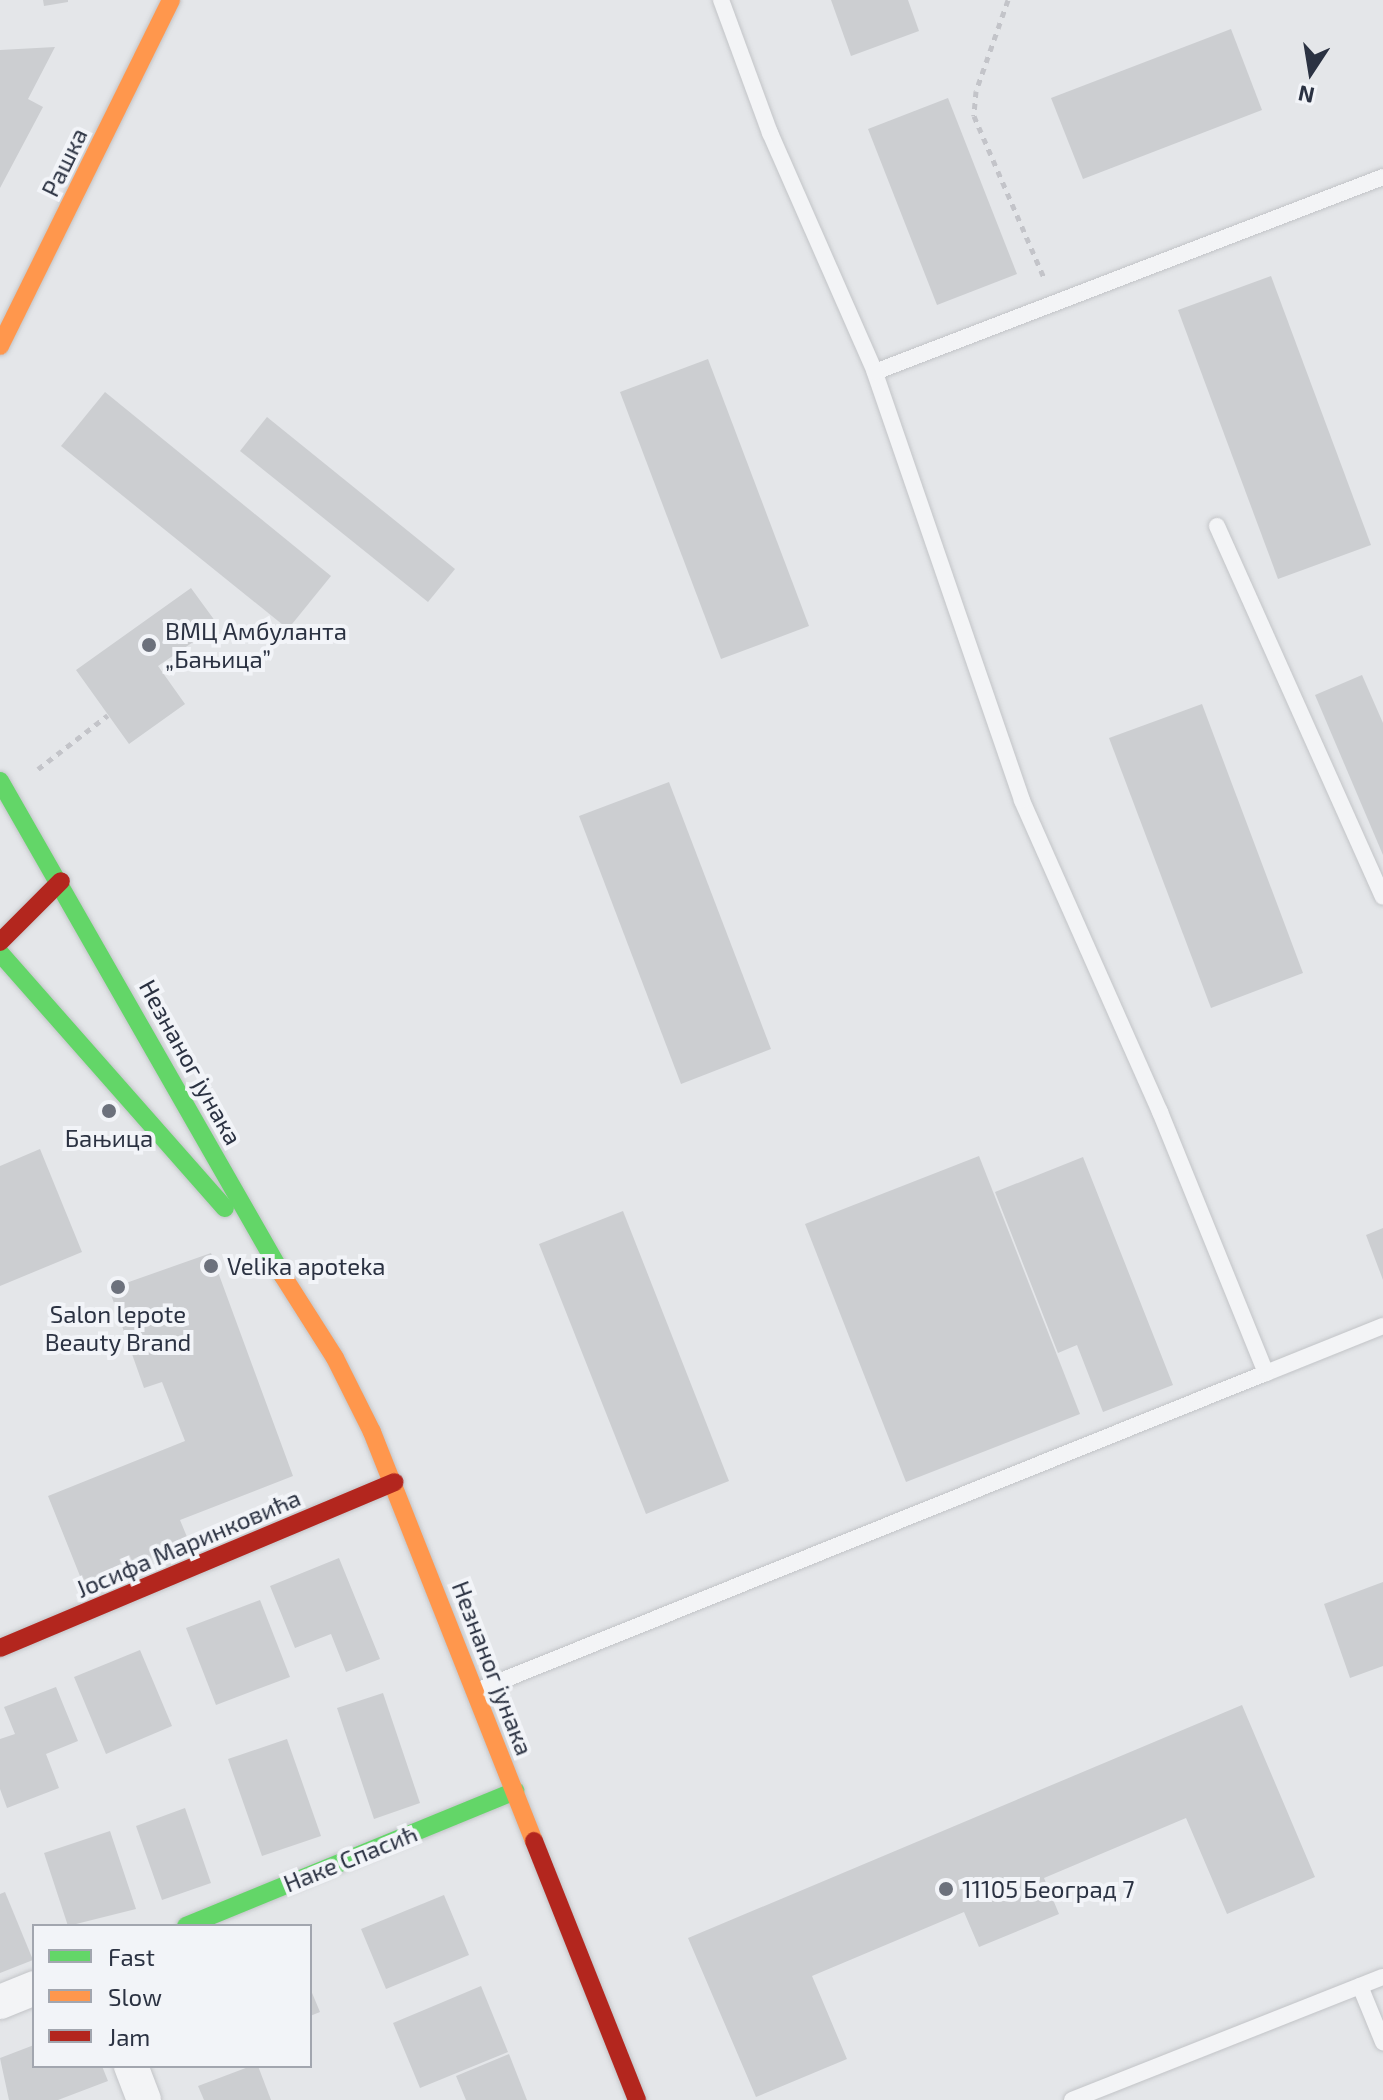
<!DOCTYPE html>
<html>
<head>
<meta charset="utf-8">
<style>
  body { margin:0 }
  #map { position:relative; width:1383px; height:2100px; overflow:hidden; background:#e4e6e9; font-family:"Exo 2",sans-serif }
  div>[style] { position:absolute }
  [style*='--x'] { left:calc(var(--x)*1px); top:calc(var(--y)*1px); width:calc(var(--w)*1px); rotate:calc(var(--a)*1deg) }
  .building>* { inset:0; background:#ccced1 }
  .path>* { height:5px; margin-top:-2.5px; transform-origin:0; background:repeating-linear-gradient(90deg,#c3c4c9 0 6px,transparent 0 12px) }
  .roads { filter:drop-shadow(0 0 2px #c2c4c7) drop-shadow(0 0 2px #c2c4c7) }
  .lane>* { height:16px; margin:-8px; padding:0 8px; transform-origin:8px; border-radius:8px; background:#f3f4f6 }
  .street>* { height:34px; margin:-17px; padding:0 17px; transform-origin:17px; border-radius:17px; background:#f3f4f6 }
  .fast>* { height:18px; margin:-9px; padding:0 9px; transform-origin:9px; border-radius:9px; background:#63d668 }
  .slow>* { height:18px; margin:-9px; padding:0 9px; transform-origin:9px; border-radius:9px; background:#ff974d }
  .jam>* { height:18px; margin:-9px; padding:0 9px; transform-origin:9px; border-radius:9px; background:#b3261e }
  .dots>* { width:22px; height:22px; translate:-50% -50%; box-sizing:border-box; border:4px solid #f2f4f8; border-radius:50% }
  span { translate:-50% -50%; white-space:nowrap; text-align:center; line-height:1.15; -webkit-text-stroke:8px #f2f4f8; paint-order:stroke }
  .street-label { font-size:24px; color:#2b3242 }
  .poi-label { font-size:24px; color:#2b3242 }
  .left { translate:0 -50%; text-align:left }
  .legend { position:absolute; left:32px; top:1924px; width:280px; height:144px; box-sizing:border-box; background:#f2f4f8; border:2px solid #a2a6af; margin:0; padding:10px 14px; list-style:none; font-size:24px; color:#2b3242 }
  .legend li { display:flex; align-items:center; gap:16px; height:40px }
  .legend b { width:40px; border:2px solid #a2a6af }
  .north { position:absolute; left:1271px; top:32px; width:80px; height:80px; -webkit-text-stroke:6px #f2f4f8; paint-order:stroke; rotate:192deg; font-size:22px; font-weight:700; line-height:32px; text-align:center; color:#2b3242 }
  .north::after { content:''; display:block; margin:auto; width:28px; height:36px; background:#2b3242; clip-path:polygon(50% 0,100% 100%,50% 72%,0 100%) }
</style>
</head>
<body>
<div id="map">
  <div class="building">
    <div style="clip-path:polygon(43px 0,68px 0,68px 2px,44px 6px)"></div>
    <div style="clip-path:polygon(831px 0,908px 0,919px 31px,851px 56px)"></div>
    <div style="clip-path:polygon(1231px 29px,1262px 110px,1083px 179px,1051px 98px)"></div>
    <div style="clip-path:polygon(55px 47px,28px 99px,43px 107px,0 188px,0 50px)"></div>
    <div style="clip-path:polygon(948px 98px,1017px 274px,937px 305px,868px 129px)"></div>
    <div style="clip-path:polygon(1271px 276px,1371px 545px,1278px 579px,1178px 310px)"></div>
    <div style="clip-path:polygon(708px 359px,809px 626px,721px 659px,620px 392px)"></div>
    <div style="clip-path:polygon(105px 392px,331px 576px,288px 629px,61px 446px)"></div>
    <div style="clip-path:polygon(267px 417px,455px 569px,428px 602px,240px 451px)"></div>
    <div style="clip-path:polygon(191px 588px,218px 625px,158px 666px,185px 704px,129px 744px,76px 670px)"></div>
    <div style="clip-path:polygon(1362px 675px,1383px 723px,1383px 855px,1315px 695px)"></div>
    <div style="clip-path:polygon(1202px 704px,1303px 973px,1211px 1008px,1109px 738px)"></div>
    <div style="clip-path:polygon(669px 782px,771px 1049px,681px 1084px,579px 816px)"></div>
    <div style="clip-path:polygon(40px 1149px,82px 1252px,0 1286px,0 1166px)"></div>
    <div style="clip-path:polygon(979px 1156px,1080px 1414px,906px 1482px,805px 1224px)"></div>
    <div style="clip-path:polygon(1083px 1157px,1173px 1385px,1103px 1412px,1077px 1345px,1058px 1353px,995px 1192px)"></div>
    <div style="clip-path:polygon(623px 1211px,729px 1481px,646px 1514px,539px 1244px)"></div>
    <div style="clip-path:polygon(1383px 1228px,1383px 1280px,1366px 1235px)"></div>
    <div style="clip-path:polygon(211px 1253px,293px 1476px,180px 1520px,192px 1549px,86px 1591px,48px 1496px,185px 1441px,162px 1382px,144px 1388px,109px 1289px)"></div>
    <div style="clip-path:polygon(339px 1558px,380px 1659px,346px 1672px,331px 1634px,295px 1648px,270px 1586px)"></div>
    <div style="clip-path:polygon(1383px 1582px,1383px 1666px,1350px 1678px,1324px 1604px)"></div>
    <div style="clip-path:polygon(260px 1600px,290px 1677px,216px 1705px,186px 1628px)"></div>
    <div style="clip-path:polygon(140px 1650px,172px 1726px,106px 1754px,74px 1677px)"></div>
    <div style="clip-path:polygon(56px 1687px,78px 1741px,46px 1754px,59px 1788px,7px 1808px,0 1789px,0 1739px,15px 1734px,4px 1707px)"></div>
    <div style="clip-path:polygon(383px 1693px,420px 1803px,374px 1819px,337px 1708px)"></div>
    <div style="clip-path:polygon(1242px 1705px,1315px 1877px,1227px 1914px,1186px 1818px,1044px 1878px,1059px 1914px,979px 1947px,964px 1912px,812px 1976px,847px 2059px,756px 2097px,688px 1938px)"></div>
    <div style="clip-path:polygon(287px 1739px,321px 1836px,262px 1856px,228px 1759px)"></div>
    <div style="clip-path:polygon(185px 1808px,211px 1883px,162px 1900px,136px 1826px)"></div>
    <div style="clip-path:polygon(110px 1831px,136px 1909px,68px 1926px,44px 1853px)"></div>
    <div style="clip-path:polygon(5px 1892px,33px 1960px,0 1973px,0 1894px)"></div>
    <div style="clip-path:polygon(444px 1895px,469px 1955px,386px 1989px,361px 1929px)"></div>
    <div style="clip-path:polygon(481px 1986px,508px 2052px,420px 2088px,393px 2023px)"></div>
    <div style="clip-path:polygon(310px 1988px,320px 2012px,310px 2016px)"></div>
    <div style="clip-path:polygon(34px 2045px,34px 2066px,102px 2066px,108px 2081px,58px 2100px,9px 2100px,0 2058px)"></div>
    <div style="clip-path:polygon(509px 2054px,527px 2100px,466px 2100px,456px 2076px)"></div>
    <div style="clip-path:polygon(251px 2066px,258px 2066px,271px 2100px,204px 2100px,198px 2086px)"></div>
  </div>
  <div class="path">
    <div style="--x:1008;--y:0;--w:96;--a:109.4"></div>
    <div style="--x:976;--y:91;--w:25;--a:95"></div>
    <div style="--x:974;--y:116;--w:179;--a:66.6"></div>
    <div style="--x:38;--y:769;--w:88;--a:-37.6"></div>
  </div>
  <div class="roads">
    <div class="lane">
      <div style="--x:875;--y:372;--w:544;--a:-21"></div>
      <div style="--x:1217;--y:526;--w:406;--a:65.9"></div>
      <div style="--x:1266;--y:1373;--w:126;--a:-21.9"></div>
      <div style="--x:476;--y:1691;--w:852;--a:-21.93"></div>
      <div style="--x:1266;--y:1373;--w:282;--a:-112.1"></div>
      <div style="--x:1160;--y:1112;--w:341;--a:-113.9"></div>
      <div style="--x:1022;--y:800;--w:453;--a:-109"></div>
      <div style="--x:875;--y:372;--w:261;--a:-113.7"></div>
      <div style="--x:770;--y:133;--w:142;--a:-110.2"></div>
      <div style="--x:1360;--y:1986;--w:61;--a:67.7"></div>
      <div style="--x:1072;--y:2100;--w:334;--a:-21.6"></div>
    </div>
    <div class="street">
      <div style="--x:0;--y:2002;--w:37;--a:-22"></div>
      <div style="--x:131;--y:2066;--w:36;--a:69"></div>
    </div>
    <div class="fast">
      <div style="--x:0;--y:781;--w:570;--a:60.24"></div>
      <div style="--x:0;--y:953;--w:340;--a:48.6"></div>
      <div style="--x:186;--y:1926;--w:356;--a:-22.3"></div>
    </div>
    <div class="slow">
      <div style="--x:0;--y:346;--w:386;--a:-63.7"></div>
      <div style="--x:283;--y:1276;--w:97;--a:57.6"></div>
      <div style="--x:335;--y:1358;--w:83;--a:63.4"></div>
      <div style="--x:372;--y:1432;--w:440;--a:68.4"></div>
    </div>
    <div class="jam">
      <div style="--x:0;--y:942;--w:86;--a:-45"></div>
      <div style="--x:0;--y:1648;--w:428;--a:-22.8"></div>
      <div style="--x:534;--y:1841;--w:279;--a:68.3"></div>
    </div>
  </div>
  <div class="dots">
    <div style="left:149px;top:645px;background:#6c717c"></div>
    <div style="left:109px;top:1111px;background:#6c717c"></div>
    <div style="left:211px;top:1266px;background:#6c717c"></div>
    <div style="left:118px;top:1287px;background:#6c717c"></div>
    <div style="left:946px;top:1889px;background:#6c717c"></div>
  </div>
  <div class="street-label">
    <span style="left:64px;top:162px;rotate:-64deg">Рашка</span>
    <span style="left:191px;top:1062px;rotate:61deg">Незнаног јунака</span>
    <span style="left:188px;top:1543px;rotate:-23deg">Јосифа Маринковића</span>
    <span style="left:493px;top:1668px;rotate:69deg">Незнаног јунака</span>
    <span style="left:350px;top:1858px;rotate:-22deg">Наке Спасић</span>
  </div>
  <div class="poi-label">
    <span class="left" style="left:165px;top:645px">ВМЦ Амбуланта<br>„Бањица”</span>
    <span style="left:109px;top:1138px">Бањица</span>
    <span class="left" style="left:227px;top:1266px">Velika apoteka</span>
    <span style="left:118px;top:1328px">Salon lepote<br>Beauty Brand</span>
    <span class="left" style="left:962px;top:1889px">11105 Београд 7</span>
  </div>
  <ul class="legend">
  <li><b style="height:10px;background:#63d668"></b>Fast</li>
  <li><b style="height:10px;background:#ff974d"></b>Slow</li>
  <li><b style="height:10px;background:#b3261e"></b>Jam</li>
  </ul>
  <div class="north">N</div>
</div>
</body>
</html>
